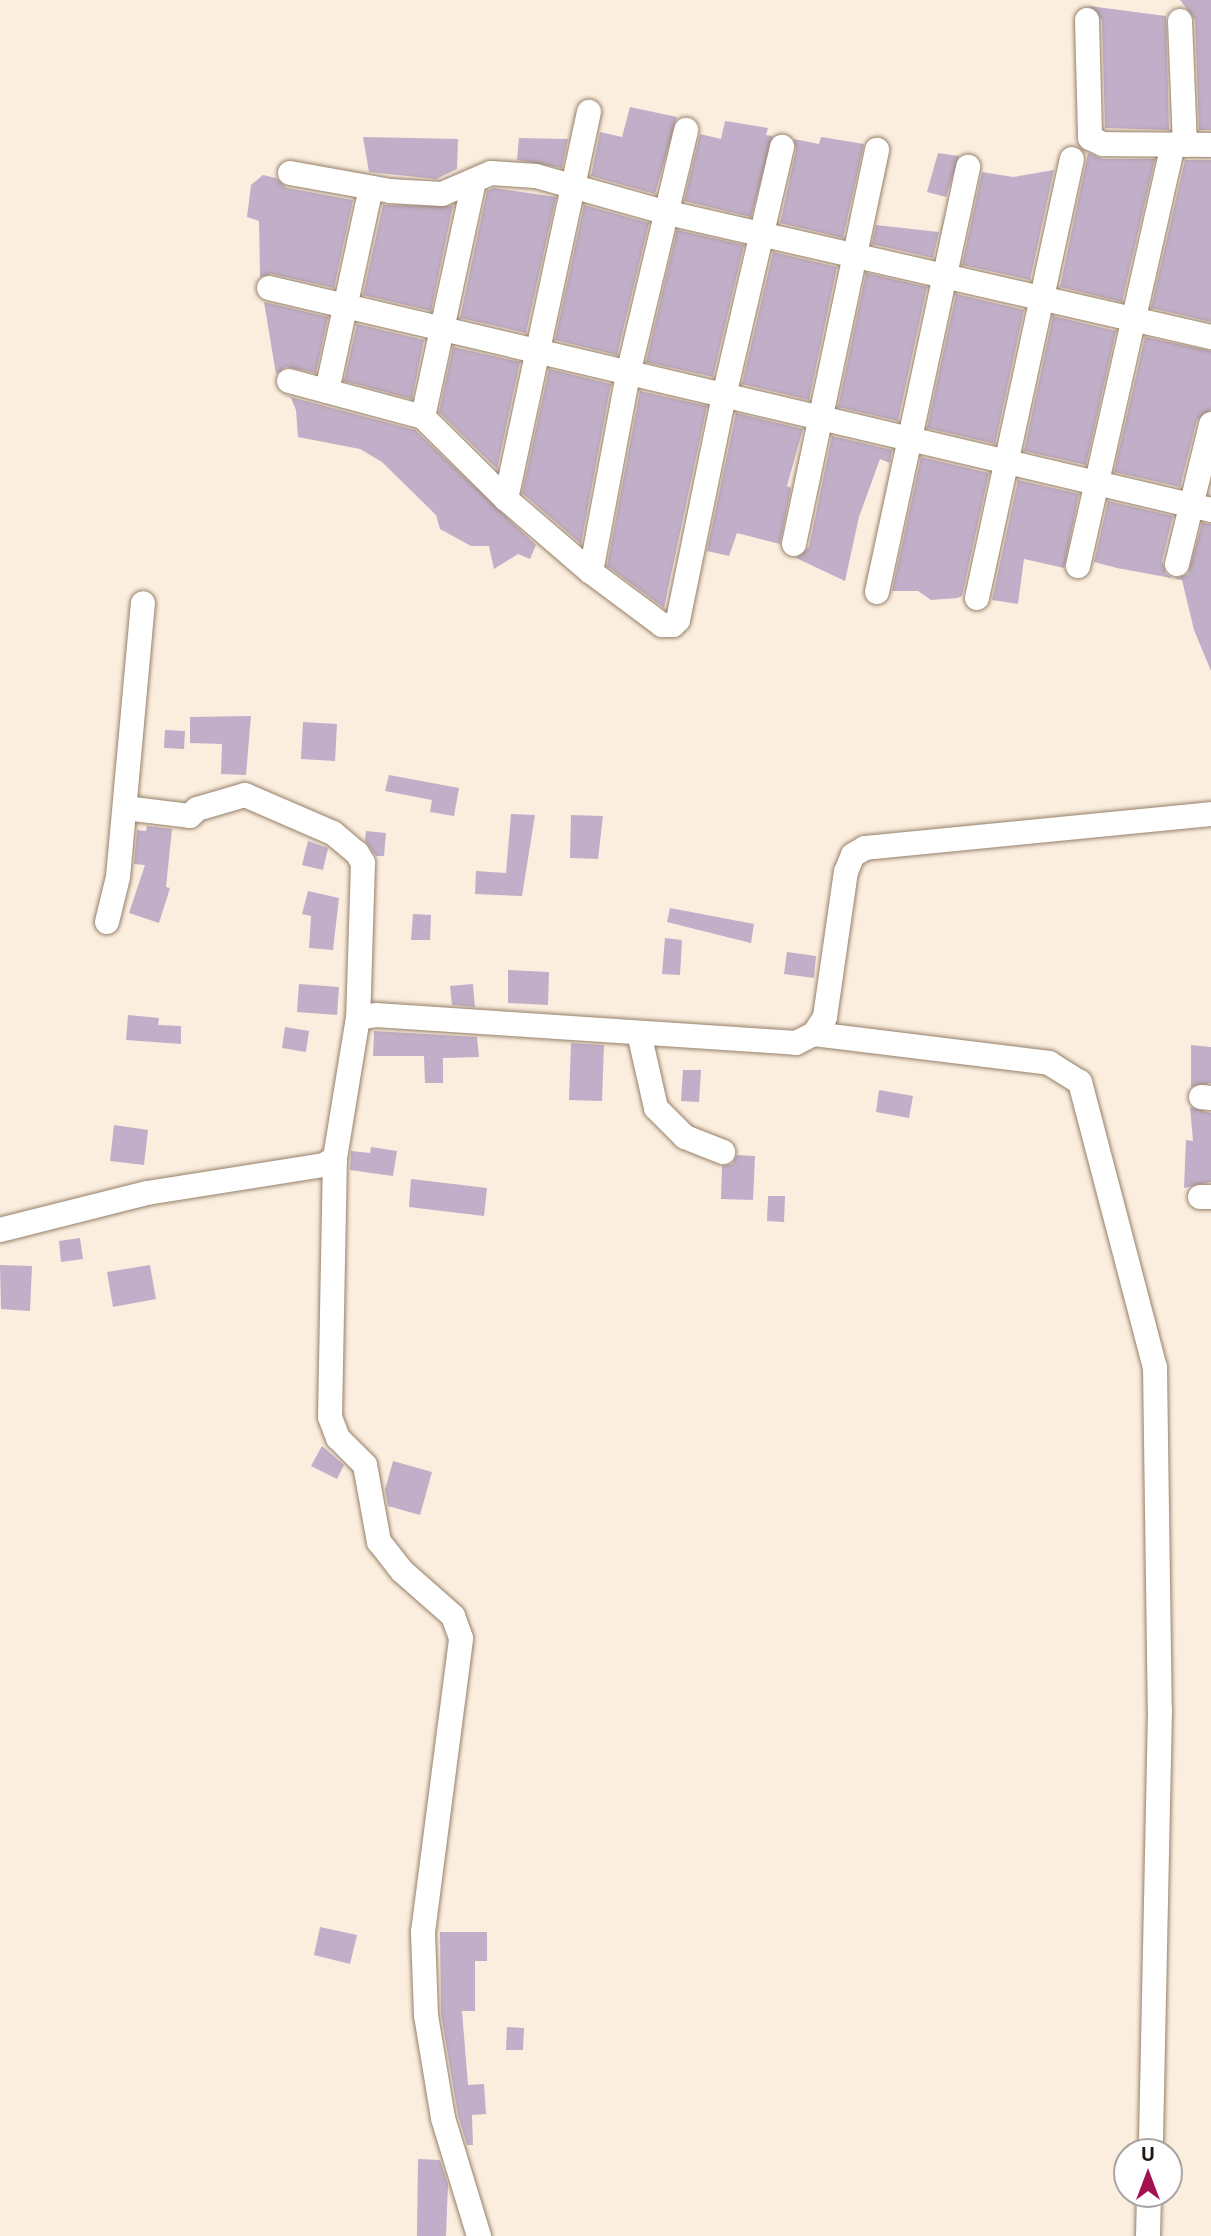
<!DOCTYPE html>
<html>
<head>
<meta charset="utf-8">
<style>
  body { margin:0 }
  #map { position:relative; width:1211px; height:2236px; overflow:hidden; background:#fceedf; font-family:"Open Sans",sans-serif }
  div>[style] { position:absolute }
  [style*='--x'] { left:calc(var(--x)*1px); top:calc(var(--y)*1px); width:calc(var(--w)*1px); rotate:calc(var(--a)*1deg) }
  .building>* { inset:0; background:#c1aec8 }
  .roads { filter:drop-shadow(0 0 2px #958069) drop-shadow(0 0 2px #958069) }
  .street>* { height:24px; margin:-12px; padding:0 12px; transform-origin:12px; border-radius:12px; background:#fff }
  span { translate:-50% -50%; white-space:nowrap; text-align:center; line-height:1.15; -webkit-text-stroke:5px #fff; paint-order:stroke }
  .north { position:absolute; left:1113px; top:2138px; width:70px; height:70px; box-sizing:border-box; background:#fff; border:2px solid #a7a3a0; border-radius:50%; rotate:0deg; font-size:19px; font-weight:700; line-height:28px; text-align:center; color:#221a11 }
  .north::after { content:''; display:block; margin:auto; width:24px; height:32px; background:#a41151; clip-path:polygon(50% 0,100% 100%,50% 72%,0 100%) }
</style>
</head>
<body>
<div id="map">
  <div class="building">
    <div style="clip-path:polygon(1180px 0,1211px 0,1211px 130px,1199px 130px,1195px 20px)"></div>
    <div style="clip-path:polygon(1089px 6px,1166px 16px,1169px 130px,1105px 128px,1102px 20px)"></div>
    <div style="clip-path:polygon(630px 107px,677px 117px,655px 194px,591px 176px,600px 132px,622px 137px)"></div>
    <div style="clip-path:polygon(725px 121px,768px 128px,766px 135px,773px 136px,751px 217px,684px 201px,700px 134px,721px 139px)"></div>
    <div style="clip-path:polygon(363px 137px,458px 139px,457px 169px,436px 179px,369px 172px)"></div>
    <div style="clip-path:polygon(821px 137px,864px 144px,843px 238px,780px 223px,796px 150px,794px 139px,819px 144px)"></div>
    <div style="clip-path:polygon(519px 138px,568px 139px,562px 168px,517px 160px)"></div>
    <div style="clip-path:polygon(938px 153px,959px 156px,946px 197px,927px 192px)"></div>
    <div style="clip-path:polygon(1088px 153px,1103px 159px,1155px 159px,1122px 302px,1060px 287px)"></div>
    <div style="clip-path:polygon(1185px 160px,1211px 160px,1211px 322px,1151px 308px)"></div>
    <div style="clip-path:polygon(1054px 170px,1030px 280px,962px 265px,982px 172px,1013px 177px)"></div>
    <div style="clip-path:polygon(263px 175px,276px 178px,287px 188px,353px 200px,334px 288px,272px 274px,260px 277px,259px 221px,247px 217px,251px 185px)"></div>
    <div style="clip-path:polygon(494px 188px,556px 197px,526px 333px,460px 318px,487px 191px)"></div>
    <div style="clip-path:polygon(383px 205px,453px 206px,431px 311px,363px 295px)"></div>
    <div style="clip-path:polygon(584px 205px,649px 223px,617px 355px,555px 340px)"></div>
    <div style="clip-path:polygon(876px 225px,939px 232px,933px 258px,872px 244px)"></div>
    <div style="clip-path:polygon(677px 230px,744px 245px,713px 377px,646px 362px)"></div>
    <div style="clip-path:polygon(773px 252px,837px 267px,809px 400px,742px 384px)"></div>
    <div style="clip-path:polygon(866px 273px,927px 287px,898px 421px,838px 407px)"></div>
    <div style="clip-path:polygon(956px 294px,1024px 310px,995px 444px,927px 428px)"></div>
    <div style="clip-path:polygon(264px 302px,328px 317px,316px 373px,286px 367px,276px 374px)"></div>
    <div style="clip-path:polygon(1053px 316px,1116px 331px,1086px 465px,1024px 451px)"></div>
    <div style="clip-path:polygon(357px 324px,424px 340px,412px 399px,344px 381px)"></div>
    <div style="clip-path:polygon(1145px 337px,1211px 351px,1211px 410px,1197px 420px,1180px 487px,1114px 472px)"></div>
    <div style="clip-path:polygon(453px 347px,520px 362px,497px 469px,439px 412px)"></div>
    <div style="clip-path:polygon(549px 369px,611px 384px,581px 544px,522px 493px)"></div>
    <div style="clip-path:polygon(640px 391px,707px 406px,664px 608px,607px 566px)"></div>
    <div style="clip-path:polygon(283px 395px,415px 430px,536px 545px,530px 559px,518px 554px,494px 569px,489px 546px,471px 546px,440px 529px,436px 515px,382px 462px,360px 449px,298px 437px,296px 410px,291px 398px)"></div>
    <div style="clip-path:polygon(736px 413px,803px 429px,787px 486px,791px 488px,780px 544px,737px 533px,729px 556px,707px 551px)"></div>
    <div style="clip-path:polygon(832px 436px,892px 450px,890px 463px,880px 459px,859px 517px,845px 581px,796px 558px,809px 547px)"></div>
    <div style="clip-path:polygon(921px 457px,989px 473px,962px 596px,957px 598px,931px 600px,918px 591px,892px 591px)"></div>
    <div style="clip-path:polygon(1018px 480px,1079px 494px,1064px 568px,1024px 559px,1018px 604px,992px 600px)"></div>
    <div style="clip-path:polygon(1108px 501px,1173px 516px,1162px 561px,1166px 574px,1174px 579px,1188px 574px,1202px 523px,1211px 524px,1211px 671px,1194px 630px,1182px 580px,1117px 568px,1094px 562px)"></div>
    <div style="clip-path:polygon(251px 716px,246px 775px,221px 774px,222px 744px,190px 743px,190px 717px)"></div>
    <div style="clip-path:polygon(303px 722px,337px 724px,335px 761px,301px 759px)"></div>
    <div style="clip-path:polygon(165px 730px,185px 731px,184px 749px,164px 748px)"></div>
    <div style="clip-path:polygon(389px 775px,459px 788px,454px 816px,430px 812px,432px 800px,385px 791px)"></div>
    <div style="clip-path:polygon(511px 814px,535px 815px,522px 896px,475px 894px,476px 871px,506px 873px)"></div>
    <div style="clip-path:polygon(571px 815px,603px 816px,598px 859px,570px 858px)"></div>
    <div style="clip-path:polygon(147px 826px,172px 829px,166px 887px,170px 888px,159px 923px,129px 913px,145px 865px,134px 864px,137px 830px,146px 831px)"></div>
    <div style="clip-path:polygon(366px 831px,386px 833px,384px 856px,376px 856px,365px 841px)"></div>
    <div style="clip-path:polygon(308px 841px,328px 848px,323px 870px,302px 865px)"></div>
    <div style="clip-path:polygon(308px 891px,339px 898px,333px 950px,309px 948px,311px 916px,302px 914px)"></div>
    <div style="clip-path:polygon(670px 908px,754px 924px,751px 943px,667px 922px)"></div>
    <div style="clip-path:polygon(413px 914px,431px 915px,430px 940px,411px 940px)"></div>
    <div style="clip-path:polygon(665px 938px,682px 940px,680px 975px,662px 974px)"></div>
    <div style="clip-path:polygon(787px 952px,816px 956px,814px 978px,784px 974px)"></div>
    <div style="clip-path:polygon(508px 970px,549px 972px,548px 1005px,508px 1003px)"></div>
    <div style="clip-path:polygon(299px 984px,339px 987px,337px 1015px,297px 1012px)"></div>
    <div style="clip-path:polygon(473px 984px,475px 1007px,452px 1005px,450px 986px)"></div>
    <div style="clip-path:polygon(128px 1015px,159px 1018px,158px 1025px,181px 1026px,181px 1044px,126px 1040px)"></div>
    <div style="clip-path:polygon(285px 1027px,309px 1031px,306px 1052px,282px 1048px)"></div>
    <div style="clip-path:polygon(374px 1031px,477px 1037px,479px 1057px,443px 1058px,443px 1083px,425px 1083px,424px 1056px,373px 1056px)"></div>
    <div style="clip-path:polygon(571px 1043px,604px 1045px,602px 1101px,569px 1100px)"></div>
    <div style="clip-path:polygon(1191px 1045px,1211px 1047px,1211px 1083px,1191px 1087px)"></div>
    <div style="clip-path:polygon(683px 1070px,701px 1070px,699px 1102px,681px 1101px)"></div>
    <div style="clip-path:polygon(879px 1090px,913px 1096px,909px 1118px,876px 1112px)"></div>
    <div style="clip-path:polygon(1190px 1107px,1211px 1113px,1211px 1182px,1184px 1188px,1186px 1140px,1193px 1141px)"></div>
    <div style="clip-path:polygon(114px 1125px,148px 1130px,144px 1165px,110px 1161px)"></div>
    <div style="clip-path:polygon(371px 1147px,397px 1151px,393px 1176px,350px 1170px,351px 1151px,370px 1153px)"></div>
    <div style="clip-path:polygon(737px 1155px,755px 1156px,753px 1200px,721px 1199px,722px 1166px,732px 1164px)"></div>
    <div style="clip-path:polygon(411px 1179px,487px 1188px,484px 1216px,409px 1207px)"></div>
    <div style="clip-path:polygon(768px 1196px,785px 1196px,784px 1222px,767px 1221px)"></div>
    <div style="clip-path:polygon(80px 1238px,83px 1259px,61px 1262px,59px 1241px)"></div>
    <div style="clip-path:polygon(0 1265px,32px 1266px,30px 1311px,1px 1309px)"></div>
    <div style="clip-path:polygon(150px 1265px,156px 1299px,113px 1307px,107px 1272px)"></div>
    <div style="clip-path:polygon(322px 1446px,344px 1465px,337px 1479px,311px 1466px)"></div>
    <div style="clip-path:polygon(393px 1461px,432px 1472px,420px 1515px,388px 1506px,385px 1490px)"></div>
    <div style="clip-path:polygon(320px 1927px,357px 1935px,350px 1964px,314px 1955px)"></div>
    <div style="clip-path:polygon(440px 1932px,487px 1932px,487px 1961px,475px 1961px,475px 2011px,462px 2011px,468px 2085px,484px 2084px,486px 2114px,472px 2115px,473px 2145px,467px 2145px,458px 2115px,441px 2014px)"></div>
    <div style="clip-path:polygon(507px 2027px,524px 2028px,523px 2050px,506px 2050px)"></div>
    <div style="clip-path:polygon(418px 2159px,440px 2160px,448px 2184px,446px 2236px,417px 2236px)"></div>
  </div>
  <div class="roads">
    <div class="street">
      <div style="--x:1087;--y:20;--w:118;--a:88.5"></div>
      <div style="--x:1090;--y:138;--w:14;--a:25"></div>
      <div style="--x:1103;--y:144;--w:108;--a:0.5"></div>
      <div style="--x:1180;--y:21;--w:124;--a:87.7"></div>
      <div style="--x:290;--y:173;--w:102;--a:10.2"></div>
      <div style="--x:390;--y:191;--w:52;--a:3.3"></div>
      <div style="--x:442;--y:194;--w:53;--a:-23.2"></div>
      <div style="--x:491;--y:173;--w:45;--a:3.8"></div>
      <div style="--x:536;--y:176;--w:133;--a:15.7"></div>
      <div style="--x:664;--y:212;--w:561;--a:12.87"></div>
      <div style="--x:269;--y:288;--w:968;--a:13.26"></div>
      <div style="--x:289;--y:381;--w:139;--a:15"></div>
      <div style="--x:423;--y:417;--w:117;--a:44.7"></div>
      <div style="--x:506;--y:499;--w:112;--a:40.7"></div>
      <div style="--x:591;--y:572;--w:89;--a:36.7"></div>
      <div style="--x:662;--y:625;--w:11;--a:0"></div>
      <div style="--x:673;--y:625;--w:7;--a:-45"></div>
      <div style="--x:678;--y:620;--w:229;--a:-78.4"></div>
      <div style="--x:724;--y:396;--w:256;--a:-76.9"></div>
      <div style="--x:327;--y:391;--w:208;--a:-77.8"></div>
      <div style="--x:423;--y:417;--w:241;--a:-77.8"></div>
      <div style="--x:506;--y:499;--w:396;--a:-77.9"></div>
      <div style="--x:794;--y:544;--w:403;--a:-78.1"></div>
      <div style="--x:1177;--y:564;--w:144;--a:-76.3"></div>
      <div style="--x:1078;--y:566;--w:432;--a:-77.3"></div>
      <div style="--x:591;--y:572;--w:201;--a:-79.4"></div>
      <div style="--x:628;--y:374;--w:251;--a:-76.6"></div>
      <div style="--x:877;--y:592;--w:435;--a:-77.9"></div>
      <div style="--x:977;--y:598;--w:449;--a:-77.8"></div>
      <div style="--x:125;--y:808;--w:65;--a:7"></div>
      <div style="--x:190;--y:816;--w:10;--a:-45"></div>
      <div style="--x:197;--y:809;--w:50;--a:-16.3"></div>
      <div style="--x:245;--y:795;--w:96;--a:23.4"></div>
      <div style="--x:333;--y:833;--w:31;--a:40"></div>
      <div style="--x:357;--y:853;--w:12;--a:59"></div>
      <div style="--x:363;--y:863;--w:155;--a:91.8"></div>
      <div style="--x:107;--y:922;--w:46;--a:-76.3"></div>
      <div style="--x:118;--y:877;--w:275;--a:-84.8"></div>
      <div style="--x:639;--y:1033;--w:77;--a:77.2"></div>
      <div style="--x:656;--y:1108;--w:41;--a:45"></div>
      <div style="--x:685;--y:1137;--w:41;--a:21.5"></div>
      <div style="--x:814;--y:1034;--w:237;--a:7"></div>
      <div style="--x:1049;--y:1063;--w:36;--a:32"></div>
      <div style="--x:1080;--y:1082;--w:295;--a:75.3"></div>
      <div style="--x:1155;--y:1367;--w:343;--a:89.2"></div>
      <div style="--x:1160;--y:1710;--w:442;--a:91.2"></div>
      <div style="--x:1201;--y:1097;--w:10;--a:6"></div>
      <div style="--x:1200;--y:1197;--w:11;--a:0"></div>
      <div style="--x:0;--y:1230;--w:152;--a:-14.1"></div>
      <div style="--x:147;--y:1193;--w:179;--a:-9"></div>
      <div style="--x:324;--y:1165;--w:13;--a:-32"></div>
      <div style="--x:479;--y:2236;--w:123;--a:-107"></div>
      <div style="--x:443;--y:2118;--w:104;--a:-99.4"></div>
      <div style="--x:426;--y:2015;--w:83;--a:-92.1"></div>
      <div style="--x:423;--y:1932;--w:296;--a:-82.6"></div>
      <div style="--x:461;--y:1638;--w:23;--a:-110"></div>
      <div style="--x:453;--y:1616;--w:68;--a:-138.6"></div>
      <div style="--x:402;--y:1571;--w:37;--a:-128"></div>
      <div style="--x:379;--y:1542;--w:78;--a:-100.3"></div>
      <div style="--x:365;--y:1465;--w:38;--a:-135"></div>
      <div style="--x:338;--y:1438;--w:22;--a:-111"></div>
      <div style="--x:330;--y:1417;--w:259;--a:-88.9"></div>
      <div style="--x:335;--y:1158;--w:142;--a:-80.7"></div>
      <div style="--x:358;--y:1018;--w:18;--a:-9"></div>
      <div style="--x:376;--y:1015;--w:421;--a:3.8"></div>
      <div style="--x:796;--y:1043;--w:20;--a:-27"></div>
      <div style="--x:814;--y:1034;--w:20;--a:-57"></div>
      <div style="--x:825;--y:1017;--w:147;--a:-81.8"></div>
      <div style="--x:846;--y:872;--w:18;--a:-68"></div>
      <div style="--x:853;--y:855;--w:14;--a:-30"></div>
      <div style="--x:865;--y:848;--w:348;--a:-5.6"></div>
      <div style="--x:1148;--y:2236;--w:42;--a:-88.6"></div>
    </div>
  </div>
  <div class="north">U</div>
</div>
</body>
</html>
